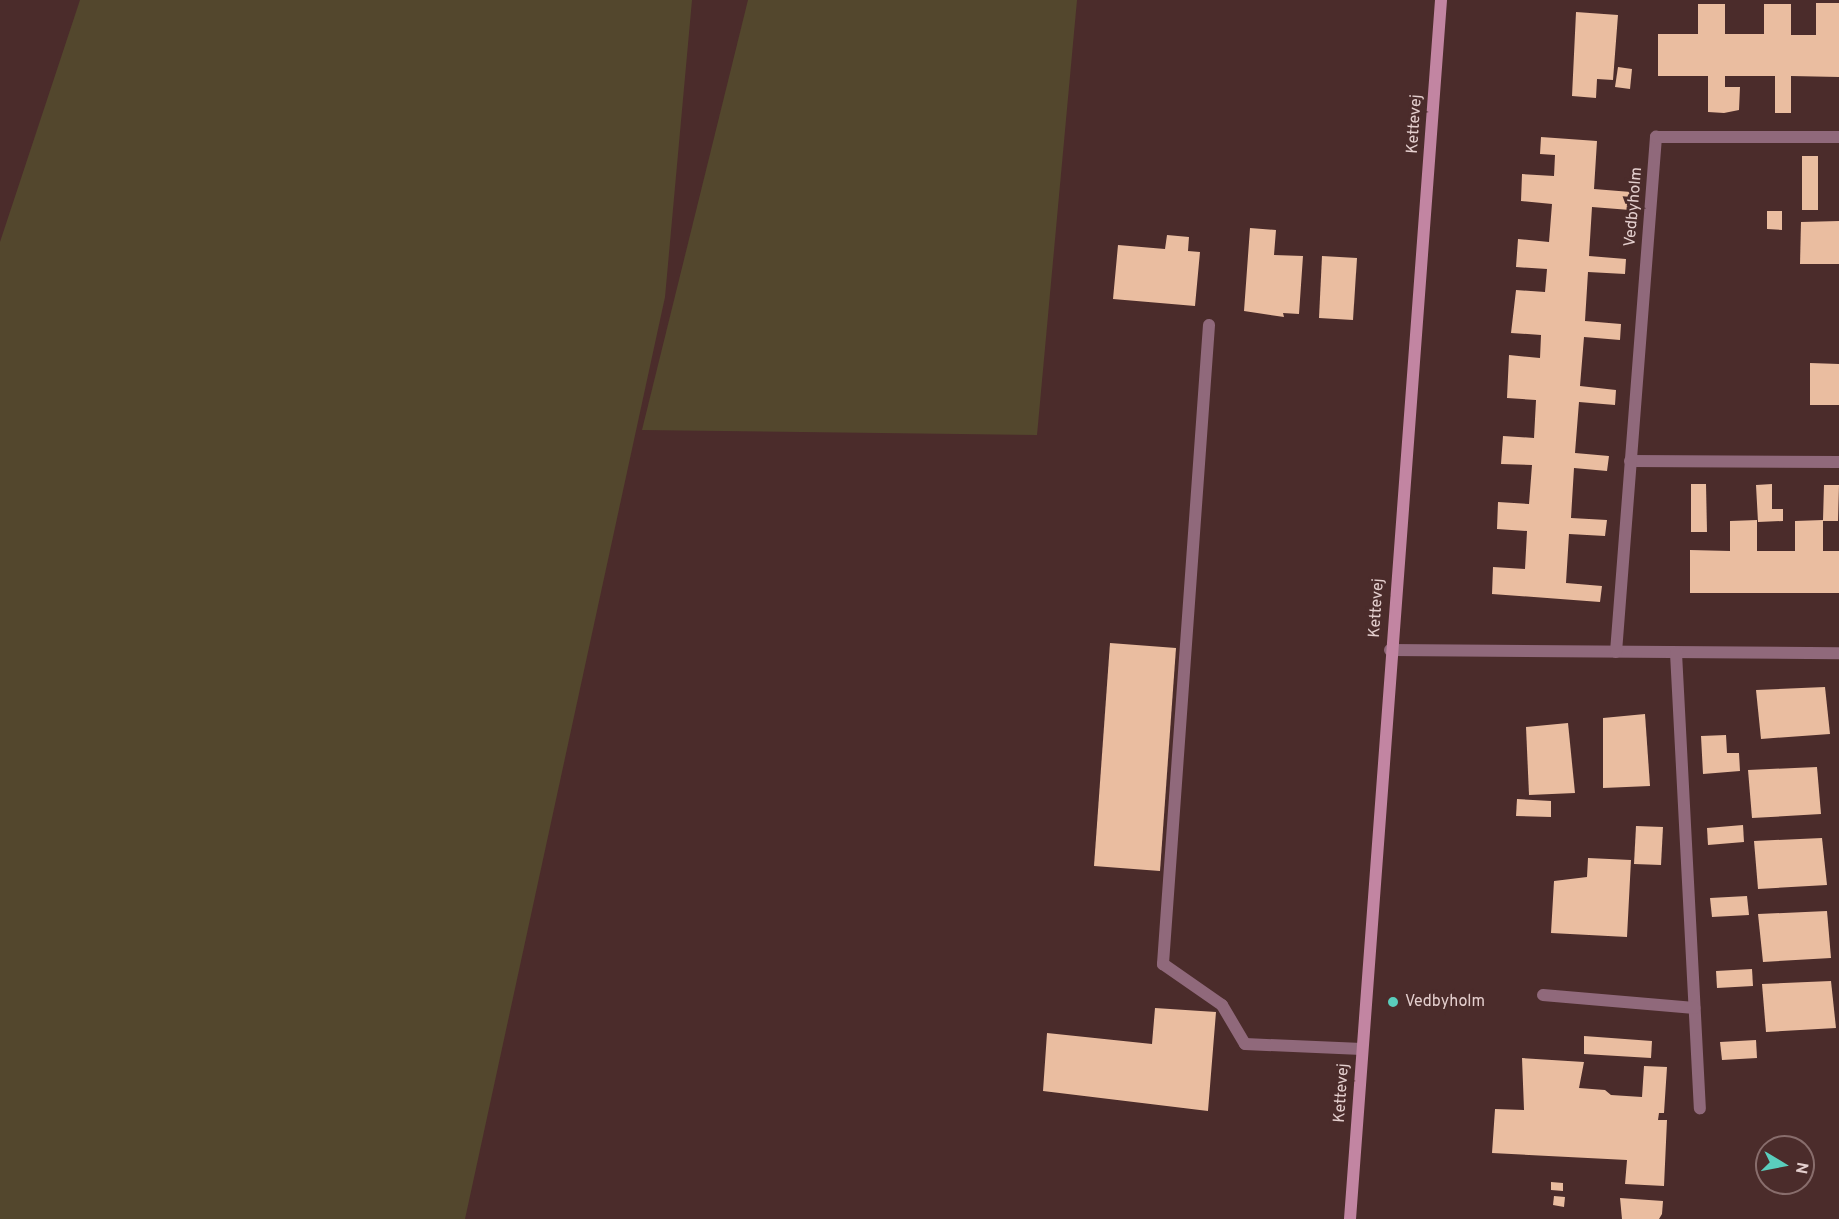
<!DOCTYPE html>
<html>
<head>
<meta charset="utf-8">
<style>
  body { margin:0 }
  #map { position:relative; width:1839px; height:1219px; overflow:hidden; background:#4b2c2b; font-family:Overpass,sans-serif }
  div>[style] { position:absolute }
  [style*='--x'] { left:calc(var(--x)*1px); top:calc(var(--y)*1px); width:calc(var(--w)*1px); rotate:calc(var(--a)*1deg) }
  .green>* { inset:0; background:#53472d }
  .building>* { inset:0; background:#eabda0 }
  .lane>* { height:12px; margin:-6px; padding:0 6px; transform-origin:6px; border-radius:6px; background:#90697b }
  .street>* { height:12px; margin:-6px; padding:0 6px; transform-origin:6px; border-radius:6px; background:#90697b }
  .secondary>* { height:12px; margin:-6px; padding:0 6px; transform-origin:6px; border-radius:6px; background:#c285a2 }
  .dots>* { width:16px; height:16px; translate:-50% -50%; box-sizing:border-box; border:3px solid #4b2c2b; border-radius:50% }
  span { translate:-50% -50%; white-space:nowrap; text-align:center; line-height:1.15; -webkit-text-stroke:6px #4b2c2b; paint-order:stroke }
  .street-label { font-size:16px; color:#e4cfce }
  .poi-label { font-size:16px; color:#e4cfce }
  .left { translate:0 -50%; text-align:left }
  .north { position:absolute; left:1755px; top:1135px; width:60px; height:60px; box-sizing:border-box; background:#4b2c2b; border:2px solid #886d6c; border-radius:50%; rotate:100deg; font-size:16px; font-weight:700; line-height:24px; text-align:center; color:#e4cfce }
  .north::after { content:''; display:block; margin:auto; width:21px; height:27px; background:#5acebd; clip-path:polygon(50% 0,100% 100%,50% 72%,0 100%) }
</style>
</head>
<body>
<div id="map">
  <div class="green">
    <div style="clip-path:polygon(80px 0,692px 0,665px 297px,465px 1219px,0 1219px,0 242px)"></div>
    <div style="clip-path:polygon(748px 0,1077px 0,1037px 435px,642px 430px)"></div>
  </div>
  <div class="building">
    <div style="clip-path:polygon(1816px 3px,1839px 3px,1839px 77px,1791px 76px,1791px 113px,1775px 113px,1775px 76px,1725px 76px,1725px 87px,1740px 87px,1739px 110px,1724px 113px,1708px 112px,1708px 76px,1658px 76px,1658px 34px,1698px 34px,1698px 4px,1725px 4px,1725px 34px,1764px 34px,1764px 4px,1791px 4px,1791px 35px,1816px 35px)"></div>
    <div style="clip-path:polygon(1576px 12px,1618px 15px,1613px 80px,1597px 79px,1596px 98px,1572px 96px)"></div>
    <div style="clip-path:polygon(1618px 67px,1632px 69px,1630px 89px,1615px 87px)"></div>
    <div style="clip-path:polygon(1541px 137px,1597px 141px,1594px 189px,1631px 192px,1630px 210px,1592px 207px,1589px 256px,1626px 259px,1625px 274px,1588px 272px,1585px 321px,1621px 324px,1620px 340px,1584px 337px,1580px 386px,1616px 390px,1615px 405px,1579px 402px,1575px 453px,1609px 456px,1607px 471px,1574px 468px,1571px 518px,1607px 520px,1605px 536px,1569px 534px,1566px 583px,1602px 586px,1600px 602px,1492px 594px,1493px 567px,1525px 569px,1527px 531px,1497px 529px,1498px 502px,1529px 504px,1532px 465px,1501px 464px,1503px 436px,1534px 438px,1536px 400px,1507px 398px,1509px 355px,1540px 358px,1541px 335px,1511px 333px,1516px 290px,1545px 292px,1547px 269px,1516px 267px,1518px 239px,1549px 242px,1552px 204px,1521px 201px,1522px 174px,1554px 176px,1555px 155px,1540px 154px)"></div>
    <div style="clip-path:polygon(1802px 156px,1818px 156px,1818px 210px,1802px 210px)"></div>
    <div style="clip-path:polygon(1767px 211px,1782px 211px,1782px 230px,1767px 229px)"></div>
    <div style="clip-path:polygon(1839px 221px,1839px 264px,1800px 264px,1801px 222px)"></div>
    <div style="clip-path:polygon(1250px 228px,1276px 230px,1274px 255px,1303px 256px,1299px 314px,1283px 313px,1284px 317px,1244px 311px)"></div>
    <div style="clip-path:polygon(1167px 235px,1189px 237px,1188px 251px,1200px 252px,1195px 306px,1113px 299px,1118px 245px,1165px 249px)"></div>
    <div style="clip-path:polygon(1322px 256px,1357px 258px,1353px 320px,1319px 318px)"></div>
    <div style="clip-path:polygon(1810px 363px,1839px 364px,1839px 405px,1810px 405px)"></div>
    <div style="clip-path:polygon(1691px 484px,1706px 484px,1707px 532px,1691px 532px)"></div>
    <div style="clip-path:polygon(1772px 484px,1772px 509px,1783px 509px,1783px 521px,1758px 522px,1756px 485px)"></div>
    <div style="clip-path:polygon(1824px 485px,1839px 485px,1838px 521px,1823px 521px,1823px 551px,1839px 551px,1839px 593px,1690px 593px,1690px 550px,1730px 551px,1730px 521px,1757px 520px,1757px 551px,1795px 551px,1795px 521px,1823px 520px)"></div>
    <div style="clip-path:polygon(1110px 643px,1176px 648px,1160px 871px,1094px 866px)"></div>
    <div style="clip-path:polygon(1825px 687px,1830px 734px,1761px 739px,1756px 690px)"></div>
    <div style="clip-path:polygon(1645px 714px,1650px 786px,1603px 788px,1603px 718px)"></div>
    <div style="clip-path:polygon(1568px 723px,1575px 793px,1529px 795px,1526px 727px)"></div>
    <div style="clip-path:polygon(1726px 735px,1727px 753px,1739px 753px,1740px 771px,1703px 774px,1701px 736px)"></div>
    <div style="clip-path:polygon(1817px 767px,1821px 814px,1752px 818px,1748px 770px)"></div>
    <div style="clip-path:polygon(1517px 799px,1551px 801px,1551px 817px,1516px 816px)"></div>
    <div style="clip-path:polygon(1743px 825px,1744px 842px,1708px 845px,1707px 828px)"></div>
    <div style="clip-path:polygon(1636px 826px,1663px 827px,1661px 865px,1634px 864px)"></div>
    <div style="clip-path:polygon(1822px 838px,1827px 885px,1758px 889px,1754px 841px)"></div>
    <div style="clip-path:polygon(1588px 858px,1631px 860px,1627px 937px,1551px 933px,1554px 881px,1587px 877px)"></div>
    <div style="clip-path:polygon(1747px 896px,1749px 915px,1712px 917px,1710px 898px)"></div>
    <div style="clip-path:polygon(1827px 911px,1831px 958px,1763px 962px,1758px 914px)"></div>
    <div style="clip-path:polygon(1752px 969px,1753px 986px,1717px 988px,1716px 971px)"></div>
    <div style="clip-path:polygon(1831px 981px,1836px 1028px,1766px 1032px,1762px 984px)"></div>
    <div style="clip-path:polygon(1155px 1008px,1216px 1012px,1208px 1111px,1043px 1091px,1047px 1033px,1152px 1044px)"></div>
    <div style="clip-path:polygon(1584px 1036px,1652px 1041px,1651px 1058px,1584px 1054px)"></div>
    <div style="clip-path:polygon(1756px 1040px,1757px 1058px,1722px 1060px,1720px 1042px)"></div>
    <div style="clip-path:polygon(1522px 1058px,1584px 1062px,1579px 1088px,1605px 1090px,1611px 1095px,1642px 1097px,1644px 1066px,1667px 1067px,1664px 1113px,1659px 1113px,1658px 1120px,1667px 1120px,1664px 1186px,1625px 1184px,1627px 1160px,1492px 1153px,1495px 1109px,1524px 1110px)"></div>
    <div style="clip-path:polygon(1551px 1182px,1563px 1183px,1563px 1191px,1551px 1190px)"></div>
    <div style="clip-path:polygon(1554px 1196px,1565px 1197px,1564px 1207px,1553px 1205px)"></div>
    <div style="clip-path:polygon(1620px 1198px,1663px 1201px,1662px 1214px,1659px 1219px,1622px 1219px)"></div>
  </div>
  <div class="lane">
    <div style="--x:1209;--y:325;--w:641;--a:94.12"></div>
    <div style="--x:1163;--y:964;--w:72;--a:34.8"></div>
    <div style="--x:1222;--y:1005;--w:45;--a:59.5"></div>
    <div style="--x:1245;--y:1044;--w:117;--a:2.4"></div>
  </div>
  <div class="street">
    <div style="--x:1630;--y:461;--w:209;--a:0.3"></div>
    <div style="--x:1390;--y:650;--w:449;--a:0.4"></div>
    <div style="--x:1616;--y:652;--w:517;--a:-85.56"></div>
    <div style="--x:1656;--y:137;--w:183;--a:0"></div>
    <div style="--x:1676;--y:653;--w:456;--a:87"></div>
    <div style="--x:1543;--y:995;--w:152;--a:4.9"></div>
  </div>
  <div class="secondary">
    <div style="--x:1350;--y:1219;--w:1222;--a:-85.73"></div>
  </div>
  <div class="dots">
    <div style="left:1393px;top:1002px;background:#5acebd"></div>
  </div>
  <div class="street-label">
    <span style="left:1415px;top:124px;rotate:-86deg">Kettevej</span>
    <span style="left:1634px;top:207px;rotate:-85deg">Vedbyholm</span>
    <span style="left:1377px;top:608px;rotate:-86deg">Kettevej</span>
    <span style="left:1342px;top:1093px;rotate:-86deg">Kettevej</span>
  </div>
  <div class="poi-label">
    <span class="left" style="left:1405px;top:1002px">Vedbyholm</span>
  </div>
  <div class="north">N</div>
</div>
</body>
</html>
